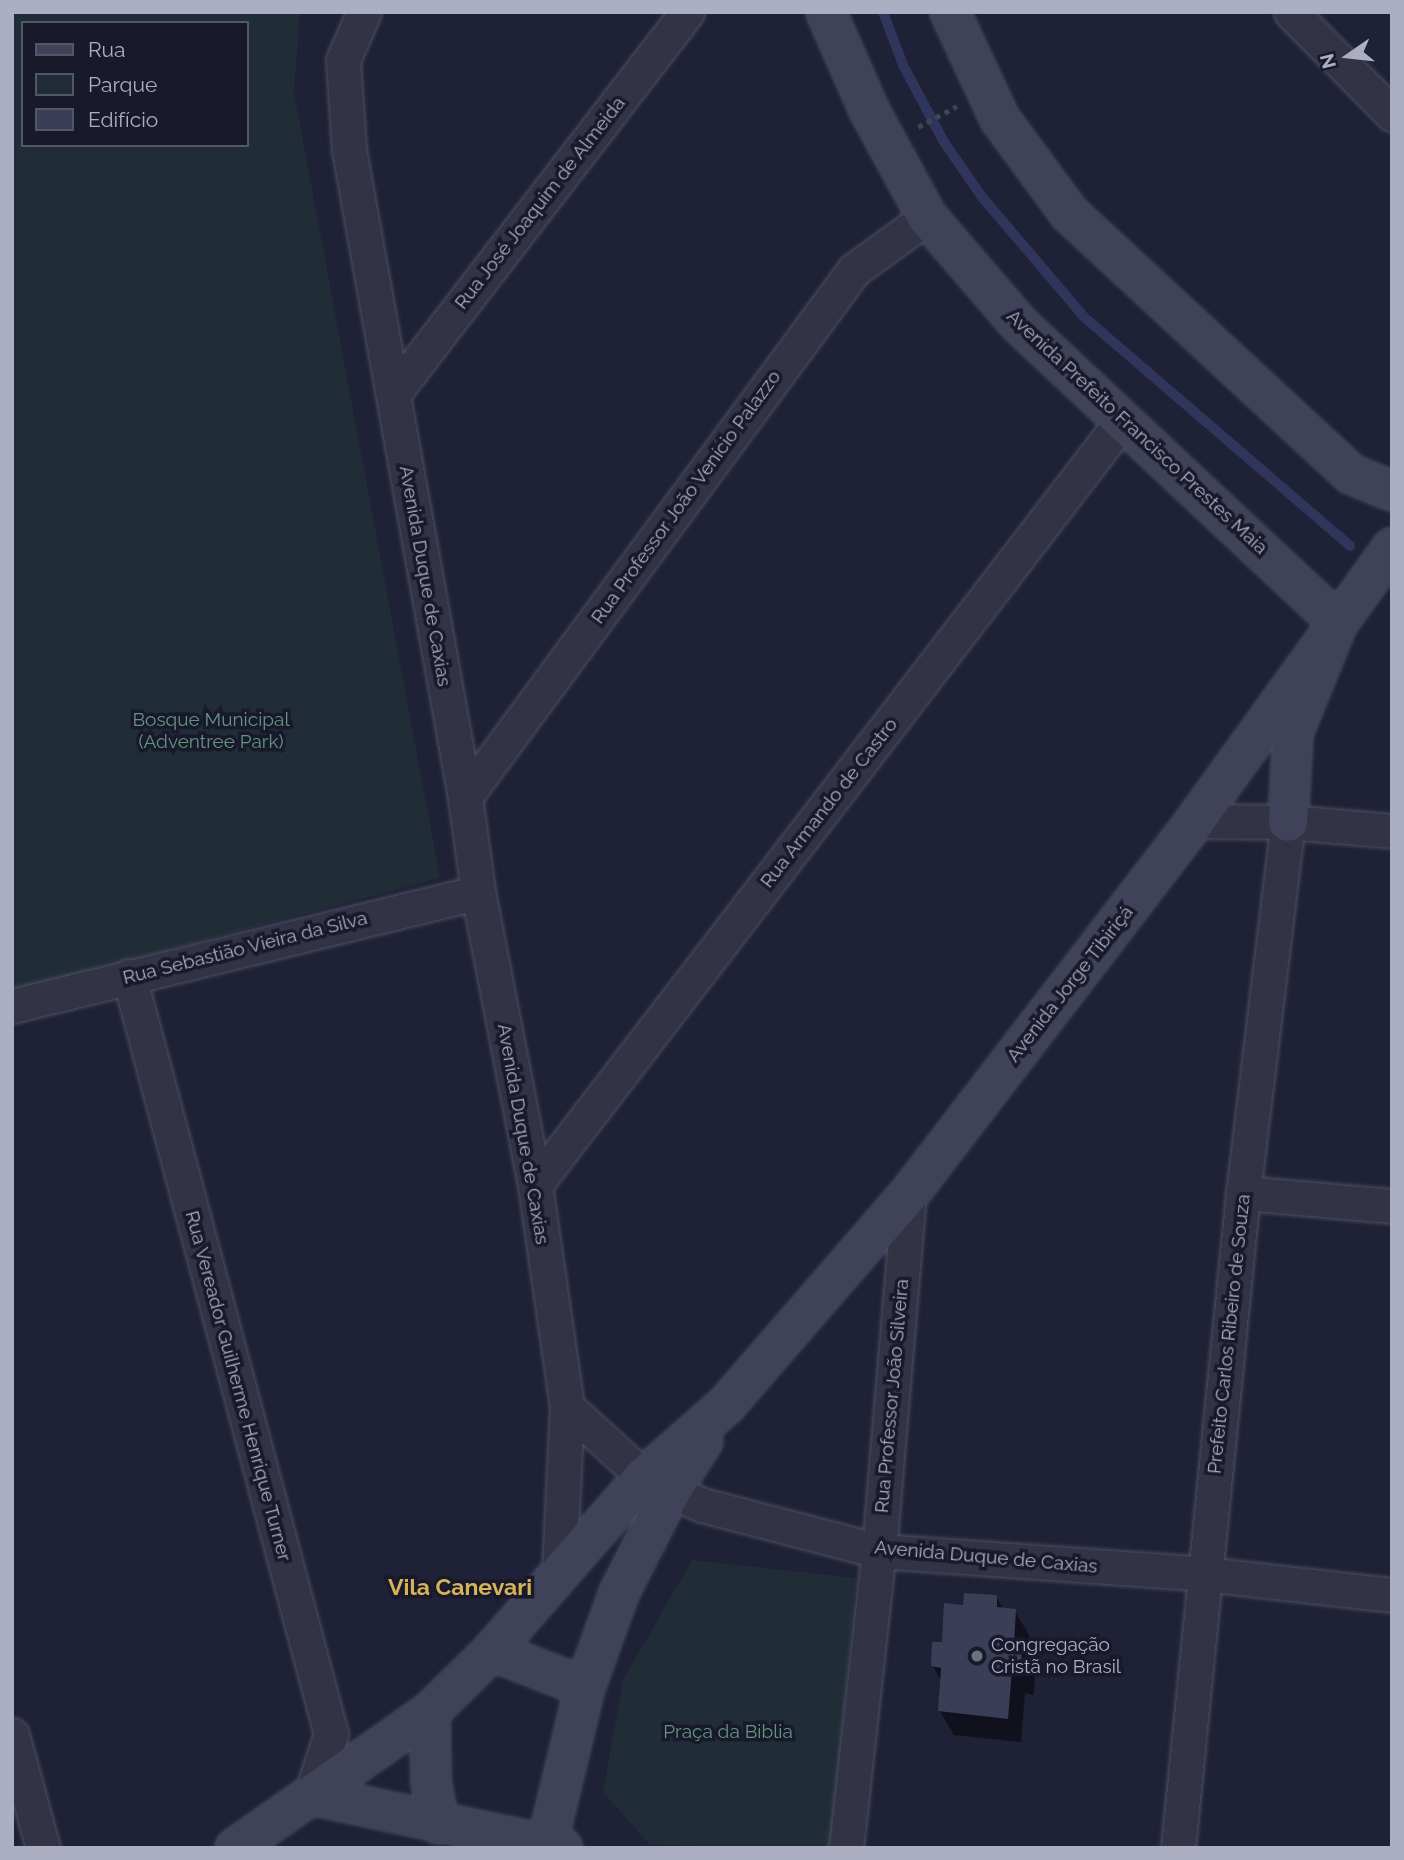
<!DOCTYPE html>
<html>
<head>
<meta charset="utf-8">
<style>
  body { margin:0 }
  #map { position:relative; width:1404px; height:1860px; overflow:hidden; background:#1f2136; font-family:Raleway,sans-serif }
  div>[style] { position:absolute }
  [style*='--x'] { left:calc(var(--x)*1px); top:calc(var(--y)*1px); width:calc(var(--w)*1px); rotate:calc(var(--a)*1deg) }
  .green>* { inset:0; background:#202d37 }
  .shadow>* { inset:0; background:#0007 }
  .stream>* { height:10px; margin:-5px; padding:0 5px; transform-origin:5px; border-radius:5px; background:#30355c }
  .building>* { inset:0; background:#3a3e57 }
  .path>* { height:4.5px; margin-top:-2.25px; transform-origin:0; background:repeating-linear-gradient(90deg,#3b4952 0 5px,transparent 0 10px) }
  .roads { filter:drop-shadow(0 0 2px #4c4f62) drop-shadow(0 0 2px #4c4f62) }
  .street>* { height:33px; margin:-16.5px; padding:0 16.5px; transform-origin:16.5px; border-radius:16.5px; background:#323446 }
  .secondary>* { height:38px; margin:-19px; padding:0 19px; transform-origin:19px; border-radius:19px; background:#40425a }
  .dots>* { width:19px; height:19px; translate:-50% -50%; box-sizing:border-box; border:4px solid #181a2b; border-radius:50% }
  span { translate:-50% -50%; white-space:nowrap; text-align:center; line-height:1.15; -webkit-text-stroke:7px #181a2b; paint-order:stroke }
  .street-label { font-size:19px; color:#acaec4 }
  .park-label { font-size:19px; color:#63947d }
  .poi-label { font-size:19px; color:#acaec4 }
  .left { translate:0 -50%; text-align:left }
  .quarter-label { font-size:23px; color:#d5b356; font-weight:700 }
  .frame { position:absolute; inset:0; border:14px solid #acaec4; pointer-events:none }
  .legend { position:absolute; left:21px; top:21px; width:228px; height:126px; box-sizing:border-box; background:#181a2b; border:2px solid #535568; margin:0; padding:9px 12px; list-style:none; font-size:21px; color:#acaec4 }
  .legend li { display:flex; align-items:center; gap:14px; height:35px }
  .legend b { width:35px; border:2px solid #535568 }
  .north { position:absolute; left:1313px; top:21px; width:70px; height:70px; -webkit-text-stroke:5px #181a2b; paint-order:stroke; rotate:256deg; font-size:19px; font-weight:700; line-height:28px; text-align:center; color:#acaec4 }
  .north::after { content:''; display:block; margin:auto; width:24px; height:32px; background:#acaec4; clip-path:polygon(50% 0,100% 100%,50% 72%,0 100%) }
</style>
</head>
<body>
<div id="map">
  <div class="green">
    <div style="clip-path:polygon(evenodd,12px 12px,300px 12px,294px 92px,440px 878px,12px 991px,12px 12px,23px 23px,247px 23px,247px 145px,23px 145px,23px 23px)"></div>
    <div style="clip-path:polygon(692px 1560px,856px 1578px,831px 1848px,650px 1845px,603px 1792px,623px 1680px)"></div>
  </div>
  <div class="shadow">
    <div style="clip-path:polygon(996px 1597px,1004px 1610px,1015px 1611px,1029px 1635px,1027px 1659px,1035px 1673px,1034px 1695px,1025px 1693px,1021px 1742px,954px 1735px,939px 1710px,941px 1681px,933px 1666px,943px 1644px,964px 1607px)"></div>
  </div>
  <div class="stream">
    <div style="--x:883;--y:12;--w:57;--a:69.3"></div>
    <div style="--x:903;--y:65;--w:87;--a:62"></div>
    <div style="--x:944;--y:142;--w:67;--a:55.4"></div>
    <div style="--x:982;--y:197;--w:157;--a:49.6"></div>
    <div style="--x:1084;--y:317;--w:351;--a:40.7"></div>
  </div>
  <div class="building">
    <div style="clip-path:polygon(964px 1593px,997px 1595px,997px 1607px,1016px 1609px,1014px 1645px,1022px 1646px,1021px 1671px,1012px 1669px,1008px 1719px,938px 1711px,941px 1668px,931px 1666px,932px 1642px,942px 1642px,944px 1603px,963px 1605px)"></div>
  </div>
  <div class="path">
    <div style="--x:918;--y:127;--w:44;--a:-28.3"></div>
  </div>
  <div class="roads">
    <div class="street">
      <div style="--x:364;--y:12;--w:52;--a:113.6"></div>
      <div style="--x:343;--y:60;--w:90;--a:86.2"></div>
      <div style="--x:349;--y:150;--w:657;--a:79.84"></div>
      <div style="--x:465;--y:797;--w:96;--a:82.2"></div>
      <div style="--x:478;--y:892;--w:298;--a:79"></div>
      <div style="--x:535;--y:1185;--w:224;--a:81.8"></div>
      <div style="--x:567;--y:1407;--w:162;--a:92.8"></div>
      <div style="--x:1291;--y:12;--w:144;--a:45.3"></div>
      <div style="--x:393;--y:394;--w:482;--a:-52.4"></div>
      <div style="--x:465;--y:797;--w:655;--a:-53.57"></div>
      <div style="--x:854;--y:270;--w:90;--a:-36"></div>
      <div style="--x:1195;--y:821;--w:93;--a:0.6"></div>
      <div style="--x:1288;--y:822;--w:104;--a:4.9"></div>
      <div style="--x:129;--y:976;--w:784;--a:75.08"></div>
      <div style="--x:331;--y:1734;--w:64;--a:108.2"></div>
      <div style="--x:12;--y:1006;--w:480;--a:-13.7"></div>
      <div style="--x:535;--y:1185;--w:963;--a:-52.46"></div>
      <div style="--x:1243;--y:1193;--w:150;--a:5"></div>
      <div style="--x:567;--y:1407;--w:104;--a:42.3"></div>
      <div style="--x:644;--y:1477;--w:30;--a:27"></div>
      <div style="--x:671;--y:1491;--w:34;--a:24"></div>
      <div style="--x:702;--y:1505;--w:183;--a:14.6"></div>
      <div style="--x:879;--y:1551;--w:327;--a:4"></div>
      <div style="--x:1205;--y:1574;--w:188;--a:6.4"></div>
      <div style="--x:12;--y:1735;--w:117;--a:74.7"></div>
      <div style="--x:846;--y:1848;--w:299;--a:-83.7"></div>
      <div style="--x:879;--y:1551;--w:358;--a:-85.2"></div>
      <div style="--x:1178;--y:1848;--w:658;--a:-84.33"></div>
      <div style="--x:1243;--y:1193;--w:374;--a:-83.1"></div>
    </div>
    <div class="secondary">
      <div style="--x:826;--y:12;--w:107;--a:66.3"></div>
      <div style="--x:869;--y:110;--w:122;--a:61.5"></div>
      <div style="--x:927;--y:217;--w:141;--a:49.3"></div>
      <div style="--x:1019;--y:324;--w:437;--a:43.1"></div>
      <div style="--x:1338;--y:622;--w:120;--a:112.1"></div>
      <div style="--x:1293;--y:733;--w:89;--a:93.2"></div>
      <div style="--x:950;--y:12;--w:118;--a:65"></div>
      <div style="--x:1000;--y:119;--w:117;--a:53.7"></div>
      <div style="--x:1069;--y:213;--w:384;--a:42.8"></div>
      <div style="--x:1351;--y:474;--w:44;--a:22.5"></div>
      <div style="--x:492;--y:1651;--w:100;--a:21.2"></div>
      <div style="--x:430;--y:1712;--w:70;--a:89.2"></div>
      <div style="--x:431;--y:1782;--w:43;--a:79.2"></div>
      <div style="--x:311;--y:1795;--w:257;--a:11.9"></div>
      <div style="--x:235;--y:1848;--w:238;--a:-34.9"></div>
      <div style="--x:430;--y:1712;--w:87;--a:-44.5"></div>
      <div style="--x:492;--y:1651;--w:231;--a:-48.9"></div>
      <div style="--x:644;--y:1477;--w:111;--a:-41.3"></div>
      <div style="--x:727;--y:1404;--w:278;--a:-49.1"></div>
      <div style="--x:909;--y:1194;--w:470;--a:-52.5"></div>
      <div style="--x:1195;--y:821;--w:337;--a:-54.2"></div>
      <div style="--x:546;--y:1848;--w:166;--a:-76.4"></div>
      <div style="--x:585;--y:1687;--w:100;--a:-70.1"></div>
      <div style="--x:619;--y:1593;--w:114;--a:-63"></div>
      <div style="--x:671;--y:1491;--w:59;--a:-57.4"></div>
    </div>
  </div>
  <div class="dots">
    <div style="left:977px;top:1656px;background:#6b7280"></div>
  </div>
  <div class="street-label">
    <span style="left:540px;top:203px;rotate:-52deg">Rua José Joaquim de Almeida</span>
    <span style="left:1137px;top:432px;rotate:43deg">Avenida Prefeito Francisco Prestes Maia</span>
    <span style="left:686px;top:497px;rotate:-54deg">Rua Professor João Venício Palazzo</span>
    <span style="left:425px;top:576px;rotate:80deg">Avenida Duque de Caxias</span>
    <span style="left:829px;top:803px;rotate:-52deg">Rua Armando de Castro</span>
    <span style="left:245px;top:948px;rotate:-14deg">Rua Sebastião Vieira da Silva</span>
    <span style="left:1070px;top:984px;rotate:-52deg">Avenida Jorge Tibiriçá</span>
    <span style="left:523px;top:1134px;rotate:80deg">Avenida Duque de Caxias</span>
    <span style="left:1229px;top:1334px;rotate:-84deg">Prefeito Carlos Ribeiro de Souza</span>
    <span style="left:238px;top:1386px;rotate:75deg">Rua Vereador Guilherme Henrique Turner</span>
    <span style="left:892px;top:1396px;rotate:-85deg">Rua Professor João Silveira</span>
    <span style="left:986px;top:1557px;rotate:5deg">Avenida Duque de Caxias</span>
  </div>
  <div class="park-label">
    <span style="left:211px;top:731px">Bosque Municipal<br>(Adventree Park)</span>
    <span style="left:728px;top:1732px">Praça da Biblia</span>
  </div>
  <div class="poi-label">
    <span class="left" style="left:991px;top:1656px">Congregação<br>Cristã no Brasil</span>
  </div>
  <div class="quarter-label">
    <span style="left:460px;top:1587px">Vila Canevari</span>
  </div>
  <div class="frame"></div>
  <ul class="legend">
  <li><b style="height:9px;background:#40425a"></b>Rua</li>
  <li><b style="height:19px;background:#202d37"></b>Parque</li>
  <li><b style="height:19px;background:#3a3e57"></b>Edifício</li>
  </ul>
  <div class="north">N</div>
</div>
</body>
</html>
